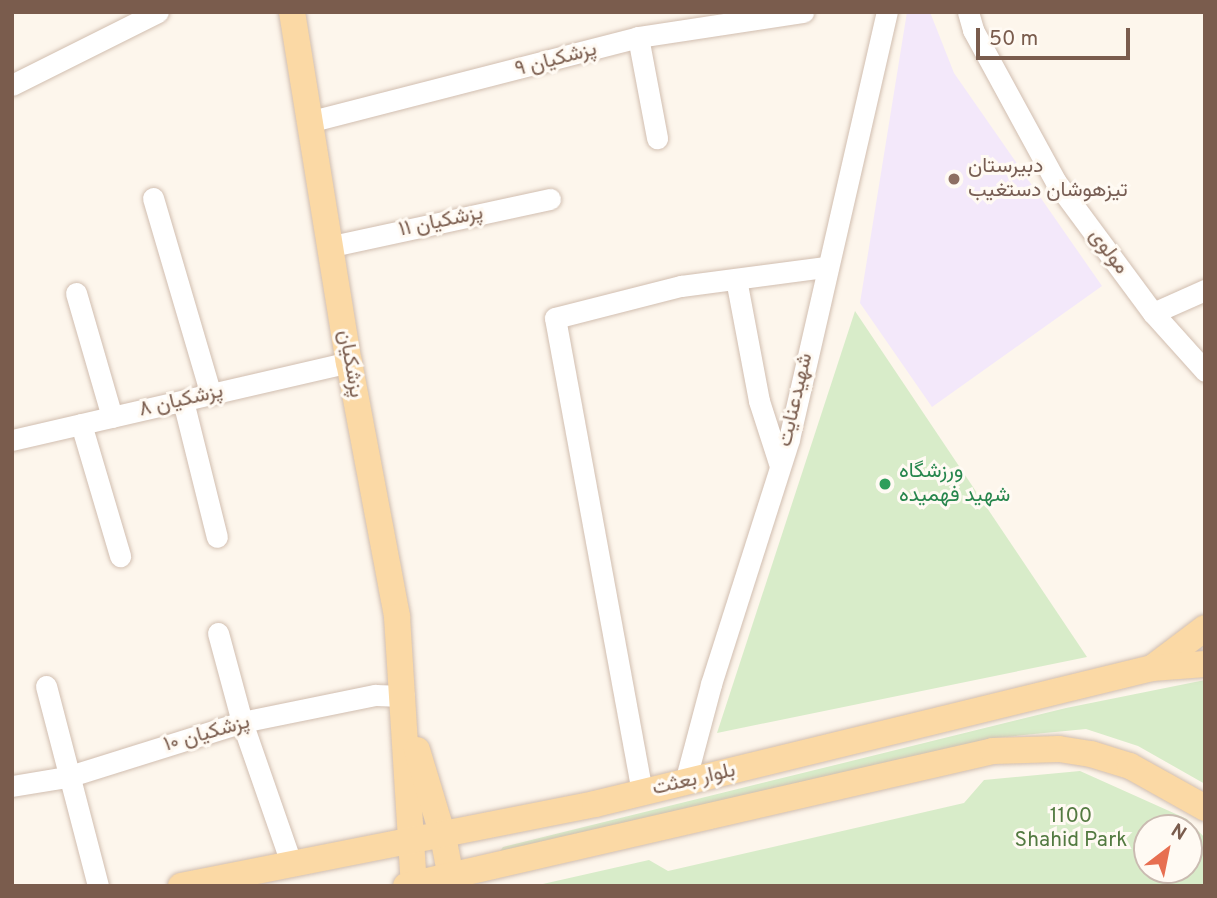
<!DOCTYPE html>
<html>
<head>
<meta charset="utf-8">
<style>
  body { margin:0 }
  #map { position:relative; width:1217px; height:898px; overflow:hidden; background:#fdf6ec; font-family:Overpass,Vazirmatn,sans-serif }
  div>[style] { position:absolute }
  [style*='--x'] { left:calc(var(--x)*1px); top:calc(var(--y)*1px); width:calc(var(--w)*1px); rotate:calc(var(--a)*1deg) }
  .education>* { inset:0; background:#f3e8fa }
  .green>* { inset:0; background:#d8ecc9 }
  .roads { filter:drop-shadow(0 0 2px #d1beb0) drop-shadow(0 0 2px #d1beb0) }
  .minor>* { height:21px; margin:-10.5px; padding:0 10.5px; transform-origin:10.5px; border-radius:10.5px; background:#fff }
  .major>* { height:26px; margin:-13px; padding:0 13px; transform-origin:13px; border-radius:13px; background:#fbd9a5 }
  .dots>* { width:19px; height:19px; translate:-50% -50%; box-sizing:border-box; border:4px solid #fffaf3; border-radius:50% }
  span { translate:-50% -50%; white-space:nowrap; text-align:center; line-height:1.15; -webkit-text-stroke:6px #fffaf3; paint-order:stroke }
  .street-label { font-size:21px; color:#7a5c4d }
  .education-label { font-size:21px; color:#785e54 }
  .left { translate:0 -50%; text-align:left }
  .leisure-label { font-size:21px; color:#27864d }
  .park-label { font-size:21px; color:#537a41 }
  .frame { position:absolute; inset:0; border:14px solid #7a5c4d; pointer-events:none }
  .north { position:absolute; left:1133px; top:814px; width:70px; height:70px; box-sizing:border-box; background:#fffaf3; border:2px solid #cabbb1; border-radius:50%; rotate:32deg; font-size:19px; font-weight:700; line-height:28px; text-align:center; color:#7a5c4d }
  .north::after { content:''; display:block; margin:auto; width:24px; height:32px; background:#e76f51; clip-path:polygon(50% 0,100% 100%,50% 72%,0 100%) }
  .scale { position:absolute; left:976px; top:28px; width:154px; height:32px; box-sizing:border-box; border:4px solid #7a5c4d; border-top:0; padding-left:9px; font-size:21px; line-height:24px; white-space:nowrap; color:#7a5c4d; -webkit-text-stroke:5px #fffaf3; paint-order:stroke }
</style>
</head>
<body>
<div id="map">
  <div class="education">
    <div style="clip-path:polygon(907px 12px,930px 12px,954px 73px,1102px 286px,932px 407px,860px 303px)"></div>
  </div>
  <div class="green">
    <div style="clip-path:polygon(855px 311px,1087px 657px,717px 733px)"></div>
    <div style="clip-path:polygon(1205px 680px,1205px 784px,1138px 746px,1086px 729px,994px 738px,502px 854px,500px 851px,503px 847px,1066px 708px)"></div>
    <div style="clip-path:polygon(evenodd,1080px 771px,1187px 819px,1205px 838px,1205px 886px,534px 886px,649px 860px,668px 871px,964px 803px,984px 780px,1080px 771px,1147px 828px,1189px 828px,1189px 870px,1147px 870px,1147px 828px)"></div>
  </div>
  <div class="roads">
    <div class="minor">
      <div style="--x:968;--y:12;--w:19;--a:74"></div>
      <div style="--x:973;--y:30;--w:173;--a:61.4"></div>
      <div style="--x:1056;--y:182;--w:163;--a:53.5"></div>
      <div style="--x:1153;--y:313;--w:78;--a:48.1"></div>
      <div style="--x:638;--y:37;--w:103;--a:79.3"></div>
      <div style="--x:12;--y:85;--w:163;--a:-26.6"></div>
      <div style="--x:312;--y:121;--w:337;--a:-14.4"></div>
      <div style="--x:638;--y:37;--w:167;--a:-8.6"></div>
      <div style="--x:153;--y:198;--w:205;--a:73.6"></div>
      <div style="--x:332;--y:246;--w:223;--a:-12.2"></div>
      <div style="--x:736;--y:279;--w:124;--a:79.3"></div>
      <div style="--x:759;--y:401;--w:68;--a:72.1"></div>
      <div style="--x:76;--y:293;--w:129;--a:73.8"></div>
      <div style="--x:1153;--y:313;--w:57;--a:-23.9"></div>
      <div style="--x:183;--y:401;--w:140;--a:76"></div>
      <div style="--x:81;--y:424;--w:138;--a:73.5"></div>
      <div style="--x:12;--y:440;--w:346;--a:-13"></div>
      <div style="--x:218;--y:633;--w:92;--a:74.9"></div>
      <div style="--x:242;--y:722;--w:149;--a:70.8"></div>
      <div style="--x:46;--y:686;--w:207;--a:75.4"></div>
      <div style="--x:685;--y:782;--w:101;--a:-75.1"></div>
      <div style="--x:711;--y:684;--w:257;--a:-72.3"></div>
      <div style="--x:789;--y:439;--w:438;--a:-77.1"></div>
      <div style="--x:12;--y:786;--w:56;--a:-9.3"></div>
      <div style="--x:67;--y:777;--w:183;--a:-17.4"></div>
      <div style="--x:242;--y:722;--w:136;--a:-11.5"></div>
      <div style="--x:375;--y:695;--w:29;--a:2"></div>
      <div style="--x:642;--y:792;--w:482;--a:-100.4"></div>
      <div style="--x:555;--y:318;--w:130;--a:-14.3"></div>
      <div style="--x:681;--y:286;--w:146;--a:-7.5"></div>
    </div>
    <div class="major">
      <div style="--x:292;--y:12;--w:355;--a:80.8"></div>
      <div style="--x:349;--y:362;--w:259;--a:79.3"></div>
      <div style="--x:397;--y:617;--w:268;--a:86.4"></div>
      <div style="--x:1152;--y:668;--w:66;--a:-37"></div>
      <div style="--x:417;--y:750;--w:90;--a:73.2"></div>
      <div style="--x:443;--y:836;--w:43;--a:79.2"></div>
      <div style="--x:181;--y:886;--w:422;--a:-11.2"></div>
      <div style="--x:595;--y:804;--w:573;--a:-13.72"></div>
      <div style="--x:1152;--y:668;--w:53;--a:-4.3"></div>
      <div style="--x:406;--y:886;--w:602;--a:-12.95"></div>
      <div style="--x:993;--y:751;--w:66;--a:-1.7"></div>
      <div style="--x:1059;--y:749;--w:32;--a:9"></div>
      <div style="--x:1091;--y:754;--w:41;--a:17.1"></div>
      <div style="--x:1130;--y:766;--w:86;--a:29.2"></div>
    </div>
  </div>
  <div class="dots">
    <div style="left:954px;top:179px;background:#8d6e63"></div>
    <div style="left:885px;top:484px;background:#2e9e5b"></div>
  </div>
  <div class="street-label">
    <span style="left:556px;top:60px;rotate:-15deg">پزشکیان ۹</span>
    <span style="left:441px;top:222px;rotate:-12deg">پزشکیان ۱۱</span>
    <span style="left:1108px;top:252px;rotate:53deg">مولوی</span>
    <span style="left:350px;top:364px;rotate:80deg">پزشکیان</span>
    <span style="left:796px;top:400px;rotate:-77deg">شهیدعنایت</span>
    <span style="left:181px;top:401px;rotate:-13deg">پزشکیان ۸</span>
    <span style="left:207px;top:734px;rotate:-16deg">پزشکیان ۱۰</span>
    <span style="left:694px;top:780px;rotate:-13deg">بلوار بعثت</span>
  </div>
  <div class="education-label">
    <span class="left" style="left:968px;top:179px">دبیرستان<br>تیزهوشان دستغيب</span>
  </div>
  <div class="leisure-label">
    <span class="left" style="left:899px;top:484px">ورزشگاه<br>شهید فهمیده</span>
  </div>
  <div class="park-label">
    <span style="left:1071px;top:829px">1100<br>Shahid Park</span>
  </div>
  <div class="frame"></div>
  <div class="north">N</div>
  <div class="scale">50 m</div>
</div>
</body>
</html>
